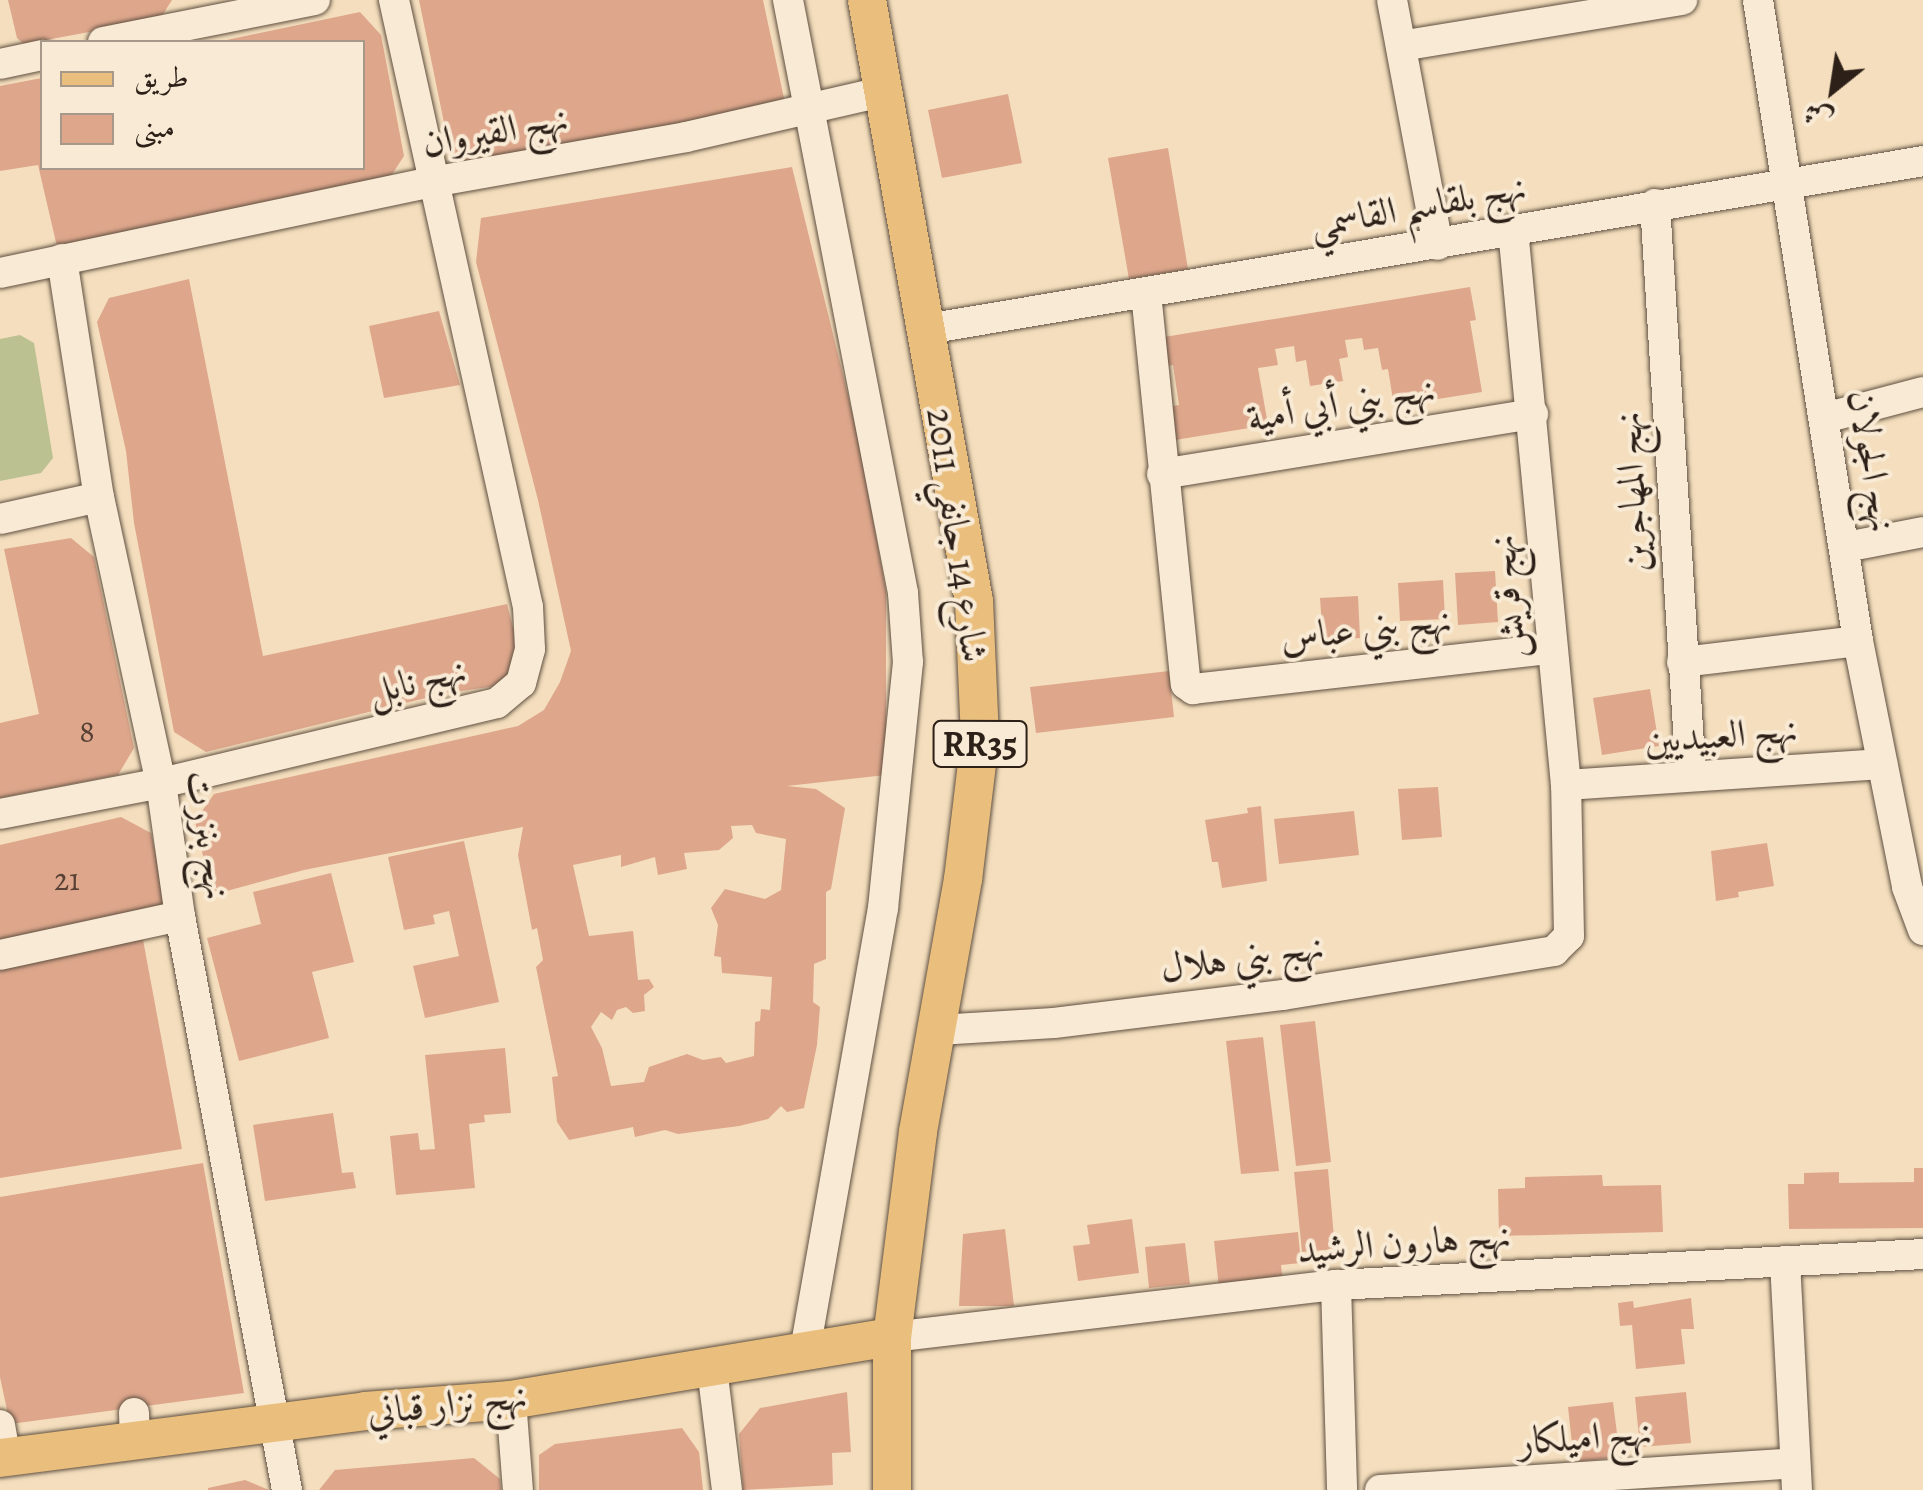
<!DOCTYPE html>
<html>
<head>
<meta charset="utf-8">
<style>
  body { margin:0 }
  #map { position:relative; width:1923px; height:1490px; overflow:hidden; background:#f4debd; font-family:Alegreya,Amiri,serif }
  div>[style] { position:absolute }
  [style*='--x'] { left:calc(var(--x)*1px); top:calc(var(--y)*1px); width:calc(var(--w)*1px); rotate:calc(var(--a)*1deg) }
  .green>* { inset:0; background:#bbc191 }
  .building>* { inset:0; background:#dea78c }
  .roads { filter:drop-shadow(0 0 2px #5f5041) drop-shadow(0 0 2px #5f5041) }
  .minor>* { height:30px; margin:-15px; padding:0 15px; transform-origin:15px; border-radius:15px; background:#f8ead4 }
  .major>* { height:38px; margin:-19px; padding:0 19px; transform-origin:19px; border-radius:19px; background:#eabf7e }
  span { translate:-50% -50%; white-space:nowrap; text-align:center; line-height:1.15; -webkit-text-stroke:8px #f8ead4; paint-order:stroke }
  .number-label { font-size:32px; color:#594235 }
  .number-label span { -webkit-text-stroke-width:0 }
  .shield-label span { padding:2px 8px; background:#f8ead4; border:2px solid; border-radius:8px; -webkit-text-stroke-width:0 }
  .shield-label { font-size:35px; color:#2d2018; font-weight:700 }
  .street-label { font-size:38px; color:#2d2018 }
  .legend { position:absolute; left:40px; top:40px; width:325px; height:130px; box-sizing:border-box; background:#f8ead4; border:2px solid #a79989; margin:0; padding:12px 18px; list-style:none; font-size:30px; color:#2d2018 }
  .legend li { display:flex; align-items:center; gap:20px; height:50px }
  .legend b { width:50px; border:2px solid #a79989 }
  .north { position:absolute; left:1783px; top:40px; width:100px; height:100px; -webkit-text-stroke:8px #f8ead4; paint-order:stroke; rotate:210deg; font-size:28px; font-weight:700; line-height:40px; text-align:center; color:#2d2018 }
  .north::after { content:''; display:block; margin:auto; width:35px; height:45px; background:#2d2018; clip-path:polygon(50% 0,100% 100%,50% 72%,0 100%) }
</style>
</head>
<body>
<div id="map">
  <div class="green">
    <div style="clip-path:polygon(20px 335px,34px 343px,53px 458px,41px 473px,0 481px,0 339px)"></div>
  </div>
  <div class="building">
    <div style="clip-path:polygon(8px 0,172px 0,160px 19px,24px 44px,17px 38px)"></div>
    <div style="clip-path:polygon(419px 0,763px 0,785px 103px,460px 165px,451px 157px)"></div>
    <div style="clip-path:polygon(360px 12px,381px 35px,404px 156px,391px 176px,58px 251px,38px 165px,0 171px,0 86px,42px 78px,42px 168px,362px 168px,362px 42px,222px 41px)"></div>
    <div style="clip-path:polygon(1008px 94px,1022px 163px,942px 178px,928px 110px)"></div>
    <div style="clip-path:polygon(1168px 148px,1188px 269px,1129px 279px,1108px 158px)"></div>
    <div style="clip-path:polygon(evenodd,792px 167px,858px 436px,886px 591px,886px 775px,787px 786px,816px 789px,845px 808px,831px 889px,826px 892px,826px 959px,814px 964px,813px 1002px,820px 1007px,817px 1045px,804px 1108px,787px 1112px,781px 1106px,768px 1119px,739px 1126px,678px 1134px,665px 1130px,635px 1137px,633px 1127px,569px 1140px,557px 1122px,552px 1077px,558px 1076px,536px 967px,543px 960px,537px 928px,532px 930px,518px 855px,523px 827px,304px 870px,212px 895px,195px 821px,214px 794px,518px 726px,544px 710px,560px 682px,571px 651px,538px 500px,476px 262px,481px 218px,792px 167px,752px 825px,756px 833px,786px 839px,781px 890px,765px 899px,725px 889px,711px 908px,718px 925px,714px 956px,721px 957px,722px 973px,772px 977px,770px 1010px,761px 1009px,760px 1021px,755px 1022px,754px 1056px,726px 1063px,721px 1057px,703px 1060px,687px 1054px,649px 1067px,644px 1082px,611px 1086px,602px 1048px,591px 1027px,601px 1012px,612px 1020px,617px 1010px,626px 1007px,633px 1013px,645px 1011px,644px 995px,654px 987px,649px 979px,638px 980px,633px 931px,589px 936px,573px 865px,621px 855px,621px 867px,655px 857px,658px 875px,687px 869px,684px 853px,719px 850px,733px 838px,731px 826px,752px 825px)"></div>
    <div style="clip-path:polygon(189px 279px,263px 656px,507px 604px,519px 652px,511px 673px,495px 686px,442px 694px,206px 752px,174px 732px,134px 523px,126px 451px,97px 322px,109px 298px)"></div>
    <div style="clip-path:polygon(1470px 287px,1476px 320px,1470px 321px,1482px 392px,1394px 406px,1388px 369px,1382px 370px,1378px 348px,1364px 350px,1362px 338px,1345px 340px,1348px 357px,1339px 359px,1343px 381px,1310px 386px,1306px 360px,1296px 362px,1294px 346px,1275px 349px,1278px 365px,1258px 368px,1268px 425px,1175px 440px,1167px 407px,1179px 405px,1173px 365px,1163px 367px,1158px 338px)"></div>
    <div style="clip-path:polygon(439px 311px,460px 385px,384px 398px,369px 326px)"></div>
    <div style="clip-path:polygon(71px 538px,94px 557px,134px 748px,118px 775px,0 798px,0 723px,39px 714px,4px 549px)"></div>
    <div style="clip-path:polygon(1495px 571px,1498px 622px,1458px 625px,1455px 573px)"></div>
    <div style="clip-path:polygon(1443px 580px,1445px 619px,1400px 621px,1398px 583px)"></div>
    <div style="clip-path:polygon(1358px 596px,1360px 638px,1323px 640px,1320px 598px)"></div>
    <div style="clip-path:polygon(1169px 671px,1174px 717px,1036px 733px,1030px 687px)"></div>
    <div style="clip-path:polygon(1650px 689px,1659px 746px,1602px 755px,1593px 698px)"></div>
    <div style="clip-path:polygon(1438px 787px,1442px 837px,1402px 840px,1398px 789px)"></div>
    <div style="clip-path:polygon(1261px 806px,1267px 881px,1222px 888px,1218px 862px,1212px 862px,1205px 820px,1248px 813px,1247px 808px)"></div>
    <div style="clip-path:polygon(1354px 811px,1359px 855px,1279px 864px,1274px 819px)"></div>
    <div style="clip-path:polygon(121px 817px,151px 833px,167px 907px,0 943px,0 845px)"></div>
    <div style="clip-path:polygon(464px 841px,499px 1002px,425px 1018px,413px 966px,459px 956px,449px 911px,433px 915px,435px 924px,404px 930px,388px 857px)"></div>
    <div style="clip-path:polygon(1767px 843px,1774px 886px,1738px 892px,1739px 897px,1716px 901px,1711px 851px)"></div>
    <div style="clip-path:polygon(331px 873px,354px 962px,312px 972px,329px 1038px,239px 1061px,207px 938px,261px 924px,253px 892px)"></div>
    <div style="clip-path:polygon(141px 929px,182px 1149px,0 1178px,0 964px)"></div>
    <div style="clip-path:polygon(1315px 1021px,1331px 1162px,1296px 1166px,1280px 1025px)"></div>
    <div style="clip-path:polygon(1263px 1037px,1279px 1171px,1241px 1174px,1226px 1041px)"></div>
    <div style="clip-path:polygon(505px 1048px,511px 1113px,484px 1115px,485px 1122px,469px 1124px,475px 1188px,396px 1195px,390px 1136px,418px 1133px,420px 1150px,435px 1149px,425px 1055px)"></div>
    <div style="clip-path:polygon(333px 1113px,342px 1173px,353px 1172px,356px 1188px,265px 1201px,253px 1125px)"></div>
    <div style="clip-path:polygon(203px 1163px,244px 1393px,10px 1424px,0 1377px,0 1197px)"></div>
    <div style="clip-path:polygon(1914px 1168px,1923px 1168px,1923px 1228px,1789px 1229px,1788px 1184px,1804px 1184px,1804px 1173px,1839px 1172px,1839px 1183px,1914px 1182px)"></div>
    <div style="clip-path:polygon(1328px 1169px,1335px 1249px,1302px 1252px,1294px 1172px)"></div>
    <div style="clip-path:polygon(1602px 1175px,1603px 1186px,1661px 1185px,1663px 1232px,1499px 1236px,1498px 1189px,1525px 1188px,1525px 1177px)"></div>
    <div style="clip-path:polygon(1132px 1219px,1139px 1273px,1078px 1281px,1073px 1246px,1090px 1244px,1087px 1225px)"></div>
    <div style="clip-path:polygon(1005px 1229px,1014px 1306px,959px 1306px,963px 1234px)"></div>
    <div style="clip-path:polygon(1298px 1232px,1301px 1263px,1281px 1265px,1283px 1282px,1219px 1288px,1214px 1241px)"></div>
    <div style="clip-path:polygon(1185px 1243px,1190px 1284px,1149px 1288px,1145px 1247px)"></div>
    <div style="clip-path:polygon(1691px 1298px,1694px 1329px,1681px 1329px,1685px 1364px,1636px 1369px,1632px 1325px,1620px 1326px,1618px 1303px,1633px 1301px,1634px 1308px)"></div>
    <div style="clip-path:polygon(847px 1392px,851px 1452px,832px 1453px,833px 1485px,743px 1490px,739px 1434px,760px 1408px)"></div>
    <div style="clip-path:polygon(1686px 1392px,1691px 1443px,1640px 1447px,1635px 1397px)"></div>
    <div style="clip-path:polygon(1613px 1402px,1620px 1457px,1574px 1462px,1568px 1407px)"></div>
    <div style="clip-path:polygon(682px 1428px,699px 1452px,703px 1490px,539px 1490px,539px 1455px,555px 1444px)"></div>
    <div style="clip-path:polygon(474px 1458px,500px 1479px,501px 1490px,319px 1490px,335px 1470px)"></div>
    <div style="clip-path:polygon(245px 1480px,269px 1490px,208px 1490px,208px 1488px)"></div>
  </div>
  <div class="roads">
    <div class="minor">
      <div style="--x:788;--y:0;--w:604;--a:79.02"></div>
      <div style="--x:903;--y:593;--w:69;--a:85.9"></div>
      <div style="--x:908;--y:662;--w:247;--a:95.8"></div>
      <div style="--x:883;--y:908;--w:449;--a:100"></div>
      <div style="--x:1392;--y:0;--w:249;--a:79.4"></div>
      <div style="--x:1758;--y:0;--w:649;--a:81.13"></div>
      <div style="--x:1858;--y:641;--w:251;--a:78.7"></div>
      <div style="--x:1907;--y:887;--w:46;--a:69.6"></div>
      <div style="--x:103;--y:42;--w:216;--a:-11.2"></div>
      <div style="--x:1401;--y:46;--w:285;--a:-9.3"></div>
      <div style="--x:0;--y:64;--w:43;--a:-12.1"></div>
      <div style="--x:1655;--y:204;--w:573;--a:86.4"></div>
      <div style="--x:62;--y:259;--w:241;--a:81.2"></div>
      <div style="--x:99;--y:497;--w:293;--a:77.8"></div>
      <div style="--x:161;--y:783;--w:134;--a:81.9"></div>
      <div style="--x:180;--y:916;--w:584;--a:79.44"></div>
      <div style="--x:0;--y:273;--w:441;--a:-11.9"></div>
      <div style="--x:432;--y:182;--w:258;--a:-10"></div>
      <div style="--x:686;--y:137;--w:205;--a:-13"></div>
      <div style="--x:1146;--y:293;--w:393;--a:84.2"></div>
      <div style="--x:1186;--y:684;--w:9;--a:36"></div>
      <div style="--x:1193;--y:689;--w:360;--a:-6.4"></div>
      <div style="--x:927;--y:329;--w:1010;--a:-9.57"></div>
      <div style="--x:1825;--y:418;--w:101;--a:-14.9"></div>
      <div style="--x:1162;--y:474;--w:376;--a:-9.2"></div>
      <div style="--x:0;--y:519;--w:101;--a:-12.5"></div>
      <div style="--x:1846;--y:547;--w:78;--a:-11"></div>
      <div style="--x:1682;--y:662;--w:177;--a:-6.8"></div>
      <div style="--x:1566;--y:785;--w:317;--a:-3.8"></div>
      <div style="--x:0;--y:814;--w:164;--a:-10.9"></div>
      <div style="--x:161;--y:783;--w:345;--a:-13.4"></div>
      <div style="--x:497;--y:703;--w:31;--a:-40"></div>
      <div style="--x:521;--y:683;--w:35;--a:-75"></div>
      <div style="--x:530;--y:649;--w:42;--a:-92.7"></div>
      <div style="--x:528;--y:607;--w:622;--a:-102.45"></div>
      <div style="--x:0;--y:955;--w:184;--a:-12.2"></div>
      <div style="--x:938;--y:1030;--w:116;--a:-3.5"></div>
      <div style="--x:1054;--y:1023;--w:231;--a:-7"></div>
      <div style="--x:1283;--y:995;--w:275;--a:-9.2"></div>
      <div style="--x:1554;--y:951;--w:21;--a:-45"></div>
      <div style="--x:1569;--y:936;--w:151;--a:-91.1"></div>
      <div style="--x:1566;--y:785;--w:558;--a:-95.45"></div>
      <div style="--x:1785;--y:1261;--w:229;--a:87"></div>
      <div style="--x:1336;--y:1285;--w:205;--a:88.3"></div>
      <div style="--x:892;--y:1337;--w:447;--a:-6.7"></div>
      <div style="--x:1336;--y:1285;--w:588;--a:-3.02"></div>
      <div style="--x:712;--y:1368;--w:123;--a:83"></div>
      <div style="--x:511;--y:1400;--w:90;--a:85.6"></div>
      <div style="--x:134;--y:1413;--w:27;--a:88"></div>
      <div style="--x:0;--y:1425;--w:34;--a:80"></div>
      <div style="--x:1380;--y:1490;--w:416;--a:-3.7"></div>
    </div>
    <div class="major">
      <div style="--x:867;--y:0;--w:610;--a:79.91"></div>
      <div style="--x:974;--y:601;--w:138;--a:87.5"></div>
      <div style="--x:980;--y:739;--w:141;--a:96.9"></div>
      <div style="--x:963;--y:879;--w:257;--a:100.1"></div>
      <div style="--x:918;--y:1132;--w:207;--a:97.2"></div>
      <div style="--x:892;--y:1337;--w:153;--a:90"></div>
      <div style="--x:0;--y:1458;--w:368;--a:-7.3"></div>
      <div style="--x:365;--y:1411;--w:146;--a:-4.3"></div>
      <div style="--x:511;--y:1400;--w:386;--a:-9.4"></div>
    </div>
  </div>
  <div class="number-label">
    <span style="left:87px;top:731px">8</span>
    <span style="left:67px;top:879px">21</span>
  </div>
  <div class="shield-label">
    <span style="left:980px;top:744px">RR35</span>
  </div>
  <div class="street-label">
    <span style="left:495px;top:131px;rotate:-10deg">نهج القيروان</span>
    <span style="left:1418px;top:206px;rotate:-10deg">نهج بلقاسم القاسمي</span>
    <span style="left:1341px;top:404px;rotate:-9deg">نهج بني أبي أمية</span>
    <span style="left:1872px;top:461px;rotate:81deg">نهج الجولان</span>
    <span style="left:1632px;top:492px;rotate:-93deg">نهج المهاجرين</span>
    <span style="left:957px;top:535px;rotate:82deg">شارع 14 جانفي 2011</span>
    <span style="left:1507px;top:597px;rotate:-95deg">نهج قريش</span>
    <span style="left:1366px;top:629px;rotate:-6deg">نهج بني عباس</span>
    <span style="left:417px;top:681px;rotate:-13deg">نهج نابل</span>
    <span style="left:1721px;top:735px;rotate:-4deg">نهج العبيديين</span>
    <span style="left:208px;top:835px;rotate:81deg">نهج بنزرت</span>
    <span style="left:1242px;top:958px;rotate:-8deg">نهج بني هلال</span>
    <span style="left:1404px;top:1243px;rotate:-4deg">نهج هارون الرشيد</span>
    <span style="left:447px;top:1404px;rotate:-6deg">نهج نزار قباني</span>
    <span style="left:1585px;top:1437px;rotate:-4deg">نهج اميلكار</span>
  </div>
  <ul class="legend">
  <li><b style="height:12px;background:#eabf7e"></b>طريق</li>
  <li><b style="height:28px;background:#dea78c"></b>مبنى</li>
  </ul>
  <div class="north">ش</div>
</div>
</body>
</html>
